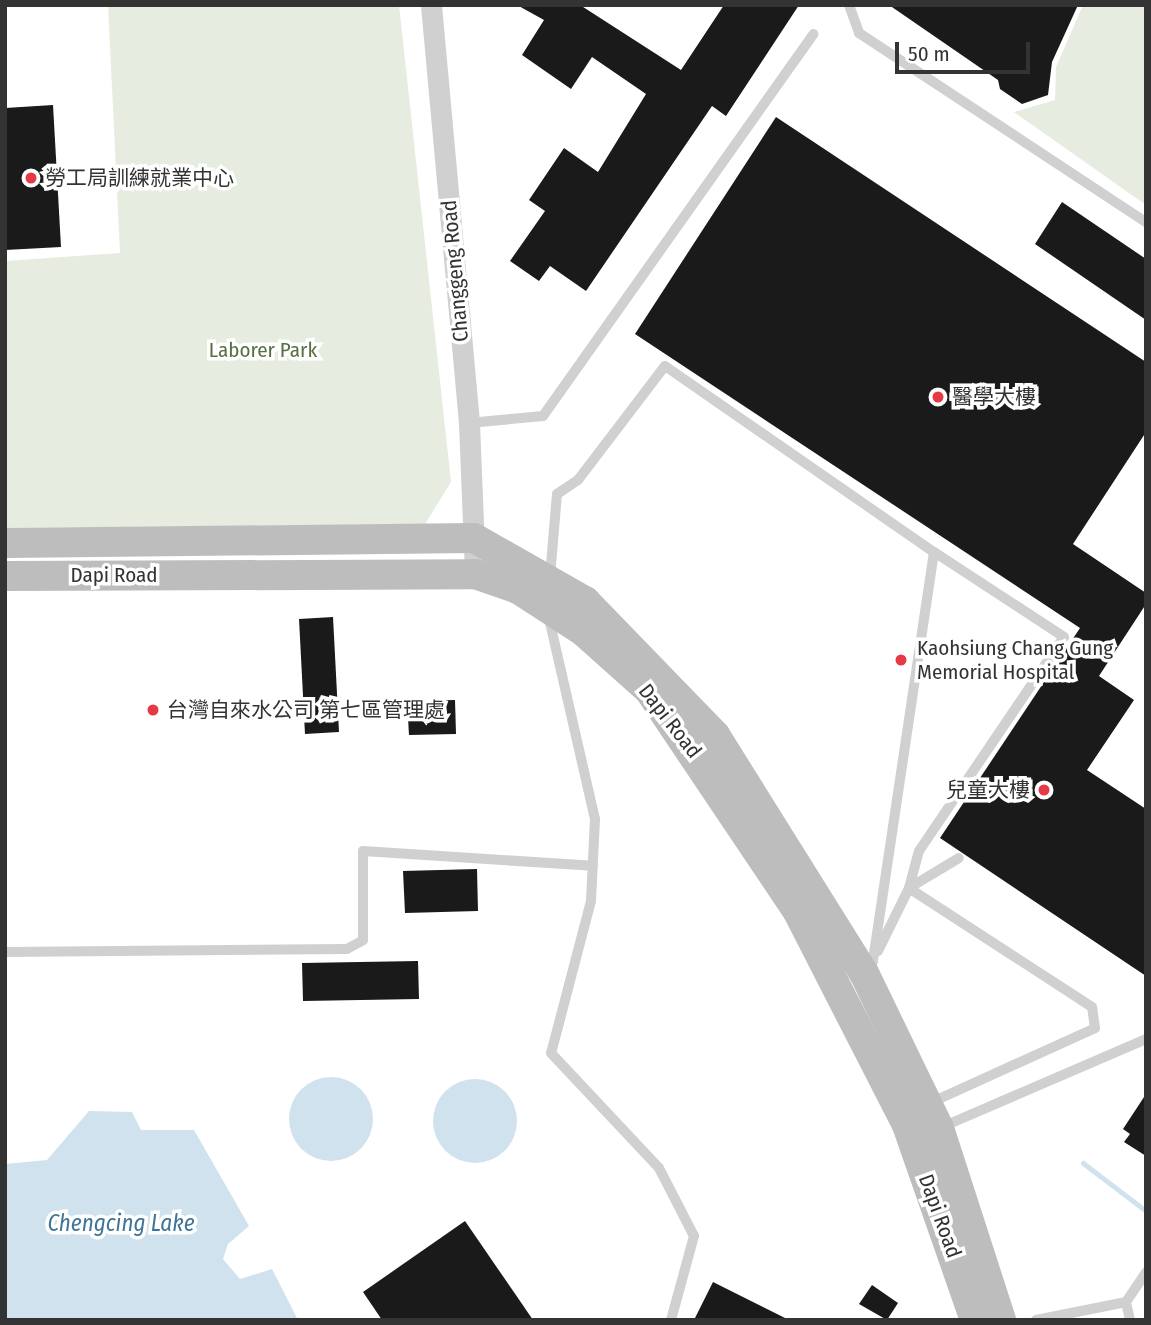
<!DOCTYPE html>
<html>
<head>
<meta charset="utf-8">
<style>
  body { margin:0 }
  #map { position:relative; width:1151px; height:1325px; overflow:hidden; background:#fff; font-family:"Fira Sans Condensed","Noto Sans TC",sans-serif }
  div>[style] { position:absolute }
  [style*='--x'] { left:calc(var(--x)*1px); top:calc(var(--y)*1px); width:calc(var(--w)*1px); rotate:calc(var(--a)*1deg) }
  .green>* { inset:0; background:#e6ecdf }
  .water>* { inset:0; background:#cfe2ee }
  .round { border-radius:50% }
  .stream>* { height:5px; margin:-2.5px; padding:0 2.5px; transform-origin:2.5px; border-radius:2.5px; background:#cfe2ee }
  .building>* { inset:0; background:#1a1a1a }
  .lane>* { height:10px; margin:-5px; padding:0 5px; transform-origin:5px; border-radius:5px; background:#d0d0d0 }
  .street>* { height:21px; margin:-10.5px; padding:0 10.5px; transform-origin:10.5px; border-radius:10.5px; background:#d0d0d0 }
  .secondary>* { height:30px; margin:-15px; padding:0 15px; transform-origin:15px; border-radius:15px; background:#bdbdbd }
  .dots>* { width:19px; height:19px; translate:-50% -50%; box-sizing:border-box; border:4px solid #fff; border-radius:50% }
  span { translate:-50% -50%; white-space:nowrap; text-align:center; line-height:1.15; -webkit-text-stroke:7px #fff; paint-order:stroke }
  .poi-label { font-size:21px; color:#333 }
  .left { translate:0 -50%; text-align:left }
  .right { translate:-100% -50%; text-align:right }
  .street-label { font-size:21px; color:#333 }
  .park-label { font-size:21px; color:#56703f }
  .water-label { font-size:23px; color:#3f7597; font-style:italic }
  .frame { position:absolute; inset:0; border:7px solid #333; pointer-events:none }
  .scale { position:absolute; left:895px; top:42px; width:135px; height:32px; box-sizing:border-box; border:4px solid #333; border-top:0; padding-left:9px; font-size:21px; line-height:24px; white-space:nowrap; color:#333; -webkit-text-stroke:5px #fff; paint-order:stroke }
</style>
</head>
<body>
<div id="map">
  <div class="green">
    <div style="clip-path:polygon(108px 5px,399px 5px,451px 482px,425px 524px,5px 528px,5px 261px,120px 253px)"></div>
    <div style="clip-path:polygon(1083px 5px,1146px 5px,1146px 205px,1014px 112px,1055px 100px,1056px 67px)"></div>
  </div>
  <div class="water">
    <div class="round" style="left:289px;top:1077px;width:84px;height:84px"></div>
    <div class="round" style="left:433px;top:1079px;width:84px;height:84px"></div>
    <div style="clip-path:polygon(89px 1111px,132px 1112px,141px 1130px,194px 1130px,249px 1226px,228px 1244px,223px 1259px,240px 1279px,272px 1269px,298px 1320px,5px 1320px,5px 1164px,47px 1160px)"></div>
  </div>
  <div class="stream">
    <div style="--x:1083;--y:1163;--w:79;--a:37.3"></div>
  </div>
  <div class="building">
    <div style="clip-path:polygon(517px 5px,580px 5px,681px 70px,724px 5px,799px 5px,726px 116px,712px 106px,586px 291px,550px 266px,539px 281px,510px 261px,545px 211px,529px 200px,564px 148px,598px 172px,646px 94px,592px 57px,571px 89px,522px 55px,544px 20px)"></div>
    <div style="clip-path:polygon(889px 5px,1078px 5px,1052px 62px,1048px 95px,1022px 104px,1000px 89px,998px 80px)"></div>
    <div style="clip-path:polygon(53px 105px,61px 247px,5px 250px,5px 108px)"></div>
    <div style="clip-path:polygon(776px 117px,1146px 362px,1146px 432px,1073px 544px,1146px 593px,1146px 604px,1099px 676px,1134px 700px,1087px 770px,1146px 809px,1146px 976px,940px 838px,1080px 628px,635px 334px)"></div>
    <div style="clip-path:polygon(1062px 202px,1146px 259px,1146px 320px,1035px 244px)"></div>
    <div style="clip-path:polygon(333px 617px,339px 732px,305px 734px,299px 619px)"></div>
    <div style="clip-path:polygon(455px 700px,456px 734px,409px 735px,407px 701px)"></div>
    <div style="clip-path:polygon(477px 869px,478px 911px,405px 913px,403px 871px)"></div>
    <div style="clip-path:polygon(418px 961px,419px 999px,303px 1001px,302px 963px)"></div>
    <div style="clip-path:polygon(1146px 1094px,1146px 1156px,1124px 1142px,1130px 1134px,1123px 1129px)"></div>
    <div style="clip-path:polygon(465px 1221px,533px 1320px,382px 1320px,363px 1292px)"></div>
    <div style="clip-path:polygon(713px 1282px,789px 1320px,694px 1320px)"></div>
    <div style="clip-path:polygon(872px 1285px,898px 1303px,887px 1320px,859px 1304px)"></div>
  </div>
  <div class="lane">
    <div style="--x:849;--y:5;--w:30;--a:70"></div>
    <div style="--x:859;--y:33;--w:344;--a:33.4"></div>
    <div style="--x:469;--y:423;--w:74;--a:-5.4"></div>
    <div style="--x:543;--y:416;--w:468;--a:-54.7"></div>
    <div style="--x:550;--y:577;--w:83;--a:-85.2"></div>
    <div style="--x:557;--y:494;--w:25;--a:-34"></div>
    <div style="--x:578;--y:480;--w:143;--a:-52.7"></div>
    <div style="--x:665;--y:366;--w:327;--a:34.7"></div>
    <div style="--x:934;--y:552;--w:414;--a:98.5"></div>
    <div style="--x:873;--y:961;--w:13;--a:129"></div>
    <div style="--x:548;--y:614;--w:210;--a:77.1"></div>
    <div style="--x:595;--y:819;--w:82;--a:92.8"></div>
    <div style="--x:591;--y:901;--w:157;--a:104.7"></div>
    <div style="--x:551;--y:1053;--w:158;--a:46.8"></div>
    <div style="--x:659;--y:1168;--w:76;--a:62.8"></div>
    <div style="--x:694;--y:1236;--w:87;--a:105.3"></div>
    <div style="--x:878;--y:951;--w:70;--a:-63.8"></div>
    <div style="--x:909;--y:888;--w:38;--a:-75"></div>
    <div style="--x:919;--y:851;--w:258;--a:-55.9"></div>
    <div style="--x:1064;--y:637;--w:155;--a:-146.8"></div>
    <div style="--x:5;--y:952;--w:342;--a:-0.5"></div>
    <div style="--x:347;--y:949;--w:18;--a:-29"></div>
    <div style="--x:363;--y:940;--w:89;--a:-90"></div>
    <div style="--x:363;--y:851;--w:230;--a:3.7"></div>
    <div style="--x:930;--y:1103;--w:181;--a:-24.4"></div>
    <div style="--x:1095;--y:1028;--w:21;--a:-98"></div>
    <div style="--x:1092;--y:1007;--w:218;--a:-147"></div>
    <div style="--x:909;--y:888;--w:58;--a:-31"></div>
    <div style="--x:942;--y:1127;--w:222;--a:-23.3"></div>
    <div style="--x:1036;--y:1320;--w:92;--a:-11.3"></div>
    <div style="--x:1130;--y:1320;--w:18;--a:-103"></div>
    <div style="--x:1126;--y:1302;--w:36;--a:-56"></div>
  </div>
  <div class="street">
    <div style="--x:431;--y:5;--w:420;--a:84.8"></div>
    <div style="--x:469;--y:423;--w:151;--a:87.7"></div>
  </div>
  <div class="secondary">
    <div style="--x:5;--y:543;--w:469;--a:-0.6"></div>
    <div style="--x:474;--y:538;--w:128;--a:29.6"></div>
    <div style="--x:585;--y:601;--w:187;--a:45.9"></div>
    <div style="--x:715;--y:735;--w:281;--a:58"></div>
    <div style="--x:864;--y:973;--w:172;--a:64.2"></div>
    <div style="--x:939;--y:1128;--w:202;--a:72.1"></div>
    <div style="--x:5;--y:576;--w:470;--a:-0.2"></div>
    <div style="--x:475;--y:574;--w:46;--a:19.2"></div>
    <div style="--x:518;--y:589;--w:77;--a:32.9"></div>
    <div style="--x:583;--y:631;--w:89;--a:41.8"></div>
    <div style="--x:649;--y:690;--w:267;--a:56.1"></div>
    <div style="--x:798;--y:912;--w:239;--a:62.9"></div>
    <div style="--x:907;--y:1125;--w:207;--a:70.8"></div>
  </div>
  <div class="dots">
    <div style="left:31px;top:178px;background:#e63946"></div>
    <div style="left:938px;top:397px;background:#e63946"></div>
    <div style="left:901px;top:660px;background:#e63946"></div>
    <div style="left:153px;top:710px;background:#e63946"></div>
    <div style="left:1044px;top:790px;background:#e63946"></div>
  </div>
  <div class="poi-label">
    <span class="left" style="left:45px;top:178px">勞工局訓練就業中心</span>
    <span class="left" style="left:952px;top:397px">醫學大樓</span>
    <span class="left" style="left:917px;top:660px">Kaohsiung Chang Gung<br>Memorial Hospital</span>
    <span class="left" style="left:167px;top:710px">台灣自來水公司 第七區管理處</span>
    <span class="right" style="left:1030px;top:790px">兒童大樓</span>
  </div>
  <div class="street-label">
    <span style="left:455px;top:271px;rotate:-95deg">Changgeng Road</span>
    <span style="left:114px;top:575px">Dapi Road</span>
    <span style="left:670px;top:721px;rotate:52deg">Dapi Road</span>
    <span style="left:940px;top:1216px;rotate:70deg">Dapi Road</span>
  </div>
  <div class="park-label">
    <span style="left:263px;top:350px">Laborer Park</span>
  </div>
  <div class="water-label">
    <span style="left:121px;top:1223px">Chengcing Lake</span>
  </div>
  <div class="frame"></div>
  <div class="scale">50 m</div>
</div>
</body>
</html>
